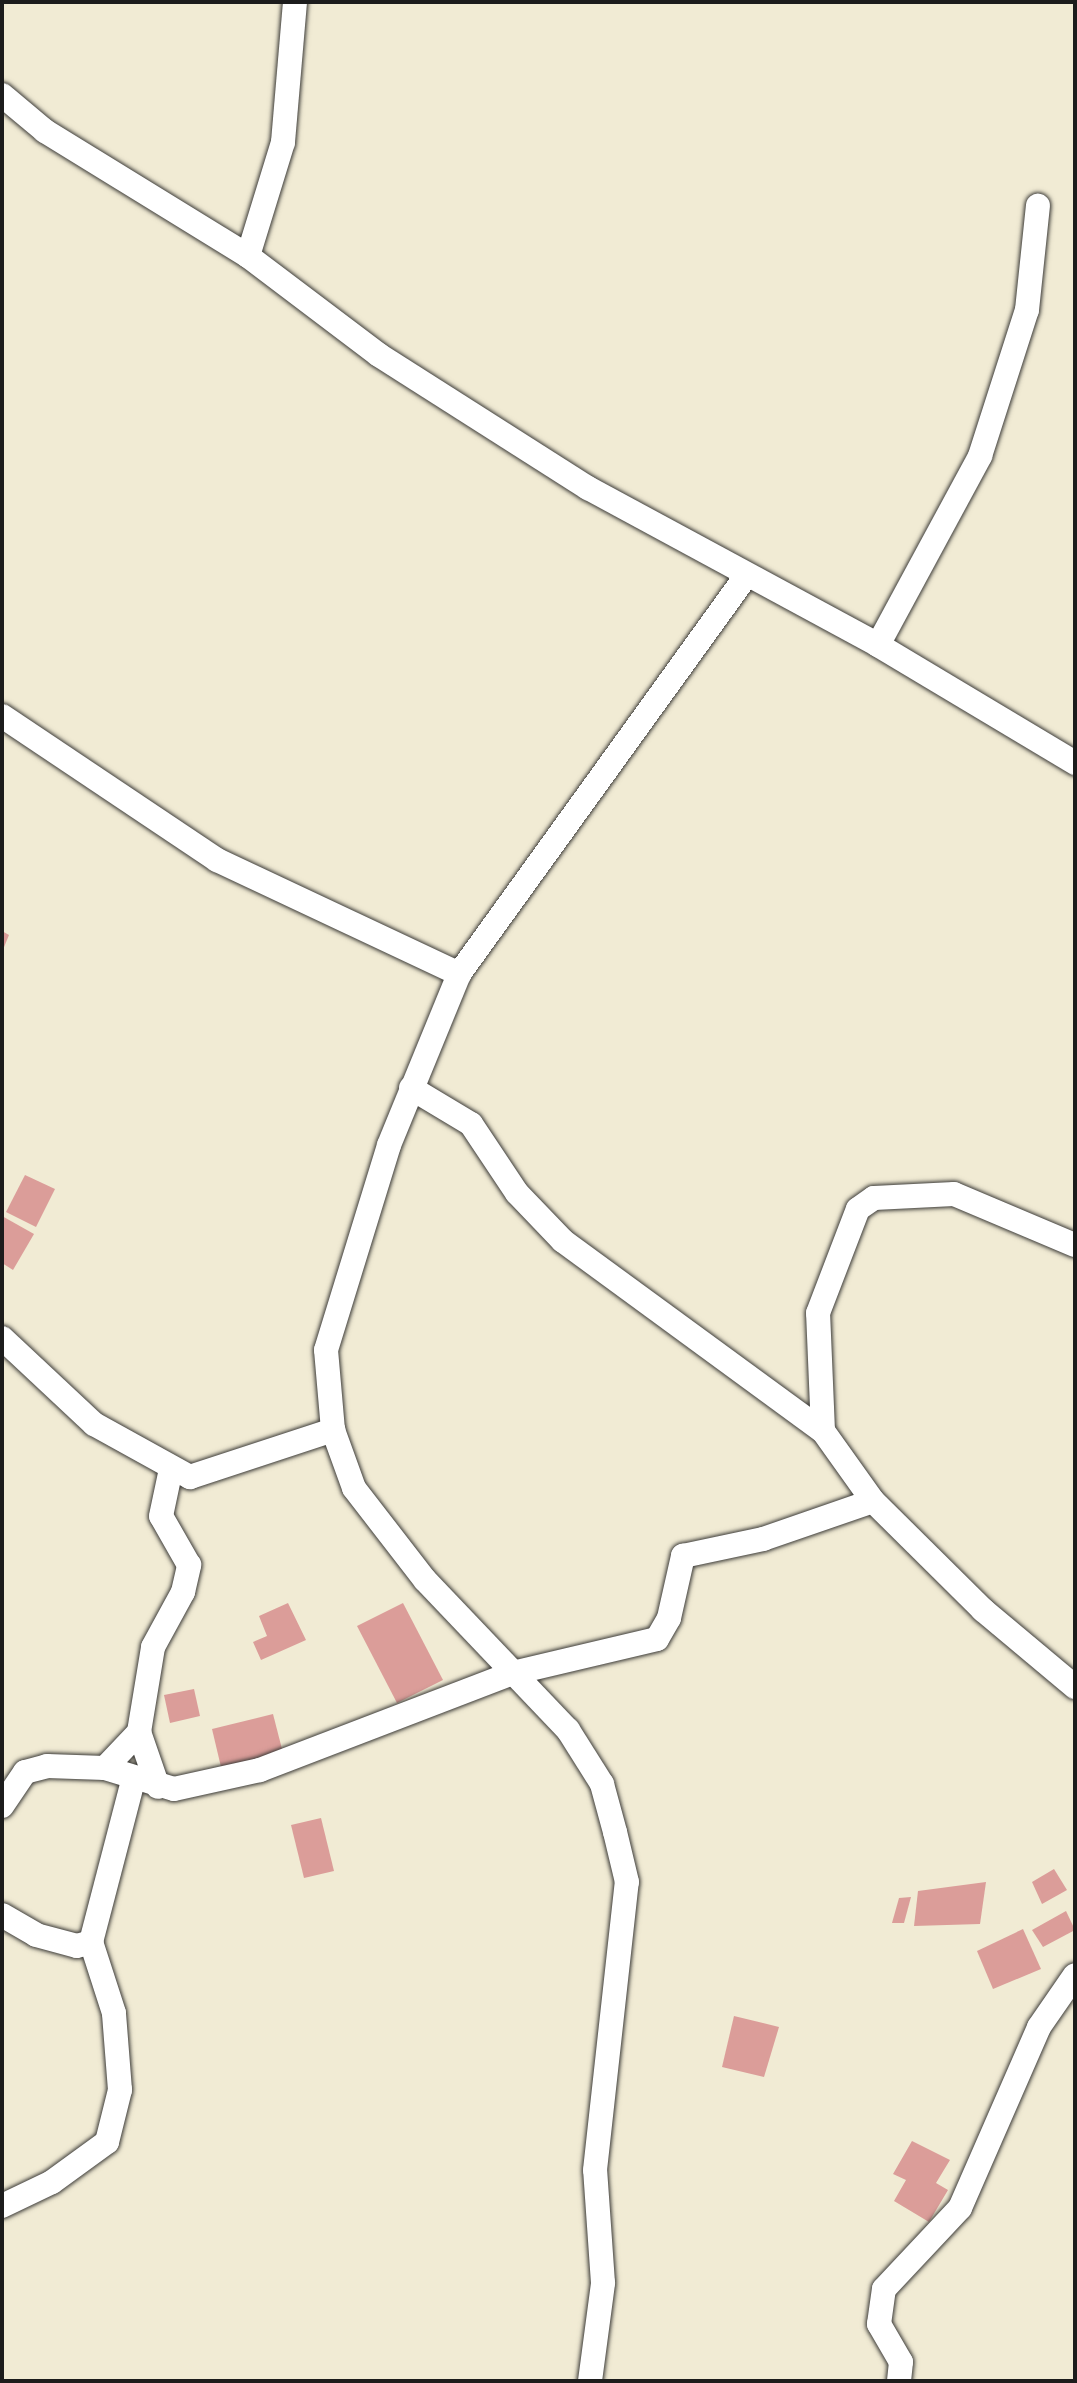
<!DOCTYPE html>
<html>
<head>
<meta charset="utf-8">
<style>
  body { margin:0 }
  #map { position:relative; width:1077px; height:2383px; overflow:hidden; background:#f1ebd4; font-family:"Architects Daughter",sans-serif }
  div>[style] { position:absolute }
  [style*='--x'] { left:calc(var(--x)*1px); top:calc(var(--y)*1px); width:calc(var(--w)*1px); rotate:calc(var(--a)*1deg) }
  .building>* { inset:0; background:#db9d99 }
  .roads { filter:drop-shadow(0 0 2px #3c3b38) drop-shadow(0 0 2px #3c3b38) }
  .minor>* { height:24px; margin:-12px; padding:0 12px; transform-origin:12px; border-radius:12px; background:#fff }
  span { translate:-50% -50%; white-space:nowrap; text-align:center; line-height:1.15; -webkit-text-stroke:5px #fdfcf7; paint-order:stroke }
  .frame { position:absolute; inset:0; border:4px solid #1c1c1c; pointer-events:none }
</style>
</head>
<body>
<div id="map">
  <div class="building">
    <div style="clip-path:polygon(2px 931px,9px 935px,2px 952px)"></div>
    <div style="clip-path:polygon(25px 1175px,55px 1189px,36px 1227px,6px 1212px)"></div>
    <div style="clip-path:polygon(2px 1216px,34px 1234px,13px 1270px,2px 1263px)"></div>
    <div style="clip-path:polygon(288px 1603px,306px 1640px,261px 1660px,253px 1642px,267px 1636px,259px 1616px)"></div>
    <div style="clip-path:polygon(403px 1603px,443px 1680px,397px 1703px,357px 1626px)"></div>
    <div style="clip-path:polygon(194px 1689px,200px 1716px,170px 1723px,164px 1695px)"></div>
    <div style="clip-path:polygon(273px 1714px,283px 1753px,221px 1767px,212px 1729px)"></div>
    <div style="clip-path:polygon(321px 1818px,334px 1871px,304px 1878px,291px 1825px)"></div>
    <div style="clip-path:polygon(1054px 1869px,1067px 1890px,1042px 1904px,1032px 1882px)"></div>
    <div style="clip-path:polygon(986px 1882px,980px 1924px,914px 1926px,918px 1891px)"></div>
    <div style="clip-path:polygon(911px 1897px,904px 1923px,892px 1923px,899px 1898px)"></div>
    <div style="clip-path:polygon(1066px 1911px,1075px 1930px,1043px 1947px,1032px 1930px)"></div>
    <div style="clip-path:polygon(1023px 1929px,1041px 1969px,993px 1989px,977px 1951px)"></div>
    <div style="clip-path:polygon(734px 2016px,779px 2027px,764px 2077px,722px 2067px)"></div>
    <div style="clip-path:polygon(912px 2141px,950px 2160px,936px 2183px,948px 2190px,929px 2222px,894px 2201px,906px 2180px,893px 2174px)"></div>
  </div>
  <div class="roads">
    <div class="minor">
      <div style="--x:2;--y:95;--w:56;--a:39.9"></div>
      <div style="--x:45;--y:131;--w:238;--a:31.6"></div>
      <div style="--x:248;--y:256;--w:164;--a:37.1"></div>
      <div style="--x:379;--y:355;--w:248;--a:32.5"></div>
      <div style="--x:588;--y:488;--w:330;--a:28.4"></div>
      <div style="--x:878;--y:645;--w:230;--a:30.9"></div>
      <div style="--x:248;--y:256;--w:119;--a:-72.9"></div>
      <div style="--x:283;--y:142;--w:141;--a:-85.1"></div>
      <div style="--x:878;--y:645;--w:215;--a:-61.6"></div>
      <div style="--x:980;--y:456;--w:153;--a:-72.2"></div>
      <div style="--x:1027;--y:310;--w:105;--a:-84"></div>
      <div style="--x:2;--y:716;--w:259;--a:33.8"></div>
      <div style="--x:217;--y:860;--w:268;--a:25.2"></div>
      <div style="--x:411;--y:1088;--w:70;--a:31"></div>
      <div style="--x:471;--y:1124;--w:83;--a:56.3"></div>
      <div style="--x:517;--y:1193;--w:66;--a:46.2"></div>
      <div style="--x:563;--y:1241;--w:322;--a:36.2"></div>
      <div style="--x:823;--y:1431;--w:86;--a:54.5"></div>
      <div style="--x:873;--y:1501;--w:155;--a:44.7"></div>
      <div style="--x:983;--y:1610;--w:120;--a:39.9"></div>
      <div style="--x:2;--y:1338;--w:126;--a:43.1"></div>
      <div style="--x:94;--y:1424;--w:110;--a:28.9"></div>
      <div style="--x:190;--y:1477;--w:151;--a:-18.2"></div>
      <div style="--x:823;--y:1431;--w:118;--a:-92.4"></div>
      <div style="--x:818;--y:1313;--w:111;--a:-69"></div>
      <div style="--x:858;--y:1209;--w:19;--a:-35"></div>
      <div style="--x:874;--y:1198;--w:80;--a:-2.9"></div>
      <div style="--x:954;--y:1194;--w:131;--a:22.9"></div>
      <div style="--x:139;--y:1732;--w:58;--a:70.9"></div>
      <div style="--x:105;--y:1768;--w:50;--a:-46.6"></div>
      <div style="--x:139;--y:1732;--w:86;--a:-80.6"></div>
      <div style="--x:153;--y:1647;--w:63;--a:-61.4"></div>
      <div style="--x:183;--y:1592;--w:28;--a:-77"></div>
      <div style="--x:189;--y:1565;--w:56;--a:-119.7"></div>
      <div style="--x:161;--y:1516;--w:48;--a:-78"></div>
      <div style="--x:2;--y:1806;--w:41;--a:-55.9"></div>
      <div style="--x:25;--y:1772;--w:23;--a:-15"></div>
      <div style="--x:47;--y:1766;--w:58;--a:2"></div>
      <div style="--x:105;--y:1768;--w:72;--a:16.9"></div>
      <div style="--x:174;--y:1789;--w:88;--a:-12.5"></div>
      <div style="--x:260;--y:1770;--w:271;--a:-21"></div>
      <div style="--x:513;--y:1673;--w:148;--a:-13.3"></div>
      <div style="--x:657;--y:1639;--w:24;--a:-60"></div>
      <div style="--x:669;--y:1618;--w:64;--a:-77.3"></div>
      <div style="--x:683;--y:1556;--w:82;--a:-12"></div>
      <div style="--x:763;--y:1539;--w:116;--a:-19.1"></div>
      <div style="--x:2;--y:1915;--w:39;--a:30"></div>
      <div style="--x:36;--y:1935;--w:42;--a:15"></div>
      <div style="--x:77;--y:1946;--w:15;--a:-16"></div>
      <div style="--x:91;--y:1942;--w:166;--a:-75.4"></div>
      <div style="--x:2;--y:2206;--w:55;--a:-25.6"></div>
      <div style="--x:52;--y:2182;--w:68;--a:-36"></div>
      <div style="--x:107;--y:2142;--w:54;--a:-76"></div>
      <div style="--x:120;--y:2090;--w:77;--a:-94.5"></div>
      <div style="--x:114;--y:2013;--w:75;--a:-107.9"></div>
      <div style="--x:590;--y:2381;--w:99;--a:-82.4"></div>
      <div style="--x:603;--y:2283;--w:113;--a:-94"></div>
      <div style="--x:595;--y:2170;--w:290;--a:-83.7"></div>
      <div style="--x:627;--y:1882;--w:51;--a:-103.5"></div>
      <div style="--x:615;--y:1832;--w:50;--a:-105.2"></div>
      <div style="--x:602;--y:1784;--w:64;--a:-122.2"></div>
      <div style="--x:568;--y:1730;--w:207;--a:-133.6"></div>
      <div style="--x:425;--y:1580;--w:116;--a:-127.7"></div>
      <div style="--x:354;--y:1488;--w:62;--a:-109.9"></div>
      <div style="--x:333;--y:1430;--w:80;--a:-95"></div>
      <div style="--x:326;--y:1350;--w:214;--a:-72.9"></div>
      <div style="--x:389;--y:1145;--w:185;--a:-67.7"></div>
      <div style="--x:459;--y:974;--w:491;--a:-54.2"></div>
      <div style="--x:899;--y:2381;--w:19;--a:-84"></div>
      <div style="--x:901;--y:2362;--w:44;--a:-120.1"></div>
      <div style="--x:879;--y:2324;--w:35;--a:-82"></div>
      <div style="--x:884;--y:2289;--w:111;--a:-46.8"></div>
      <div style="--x:960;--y:2208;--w:197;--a:-66.4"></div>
      <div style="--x:1039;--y:2027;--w:63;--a:-55.3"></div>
    </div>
  </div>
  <div class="frame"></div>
</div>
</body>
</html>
